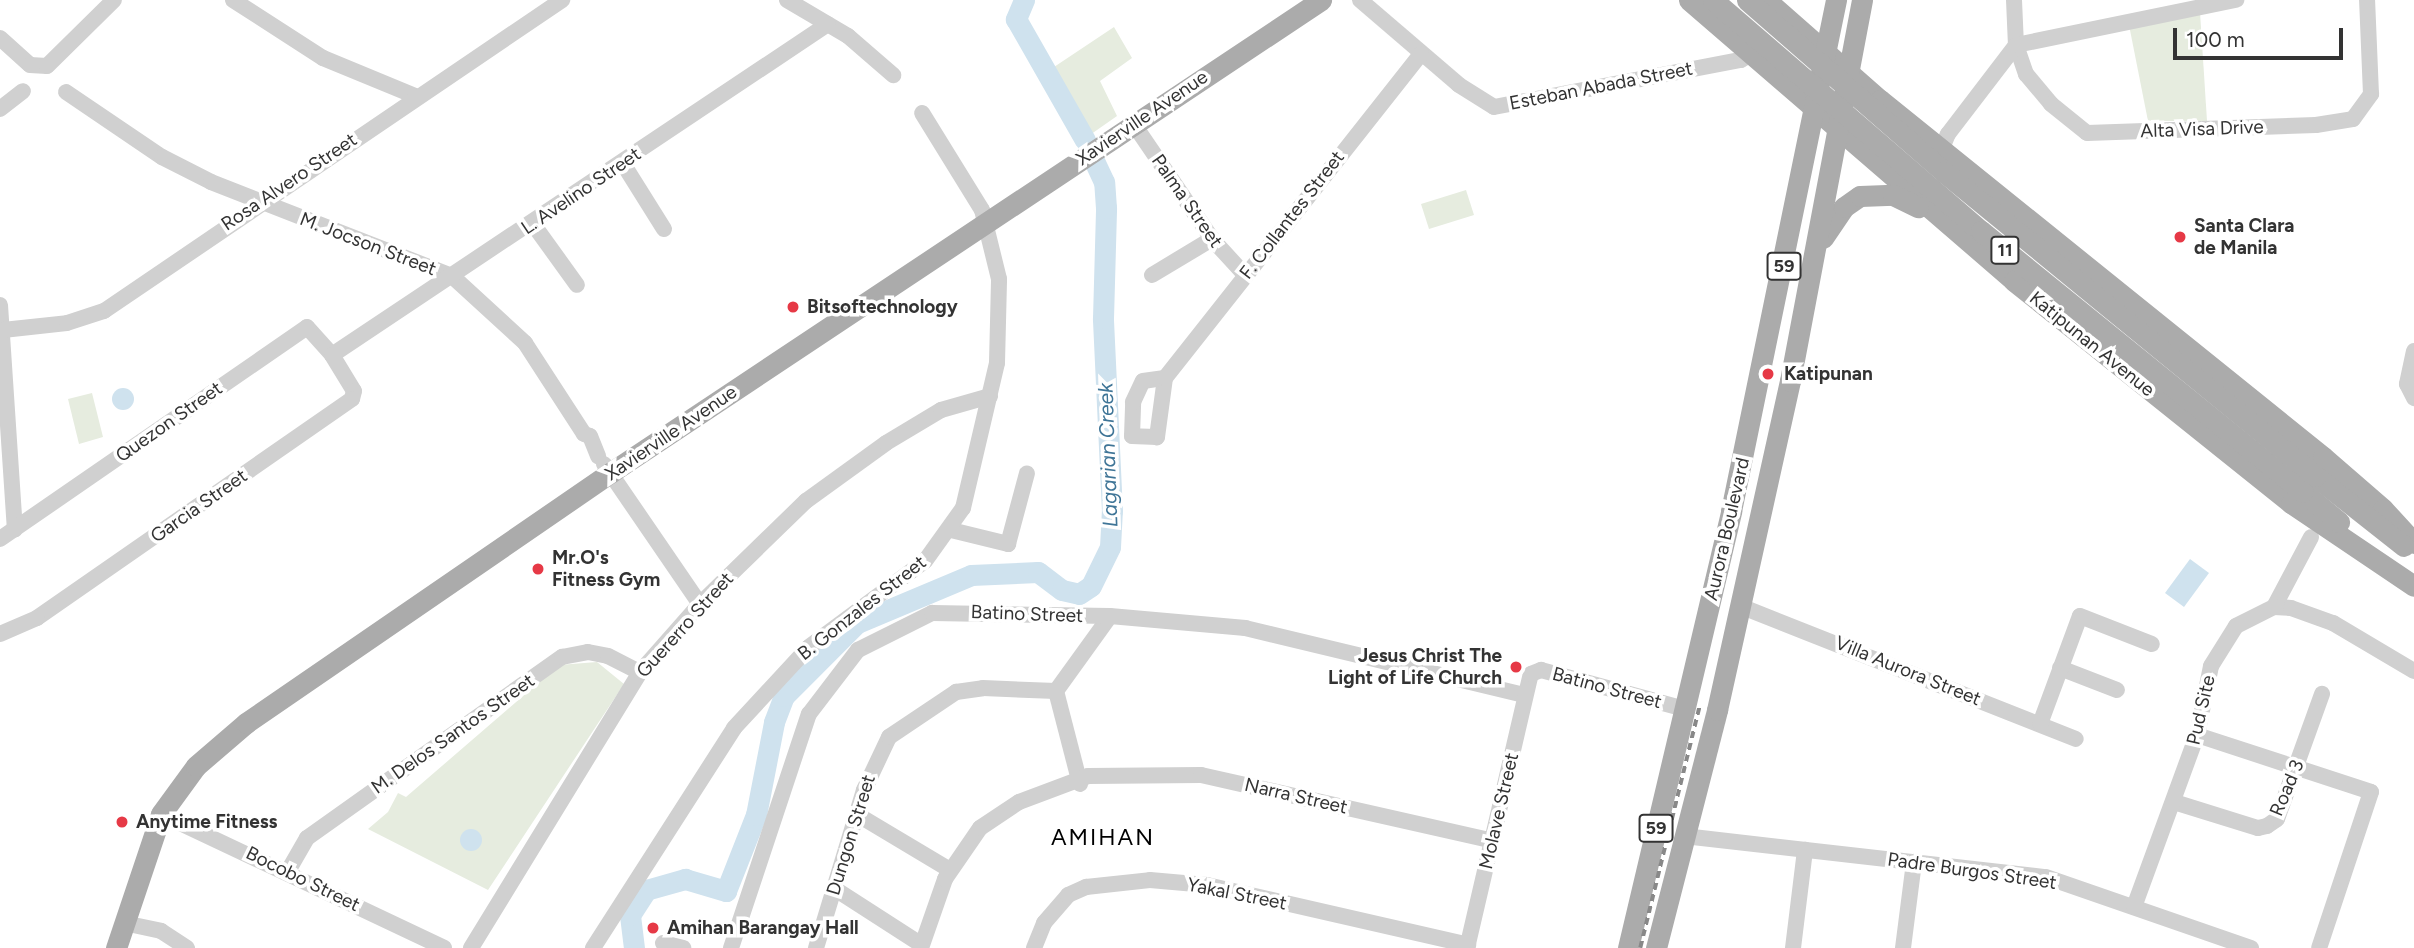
<!DOCTYPE html>
<html>
<head>
<meta charset="utf-8">
<style>
  body { margin:0 }
  #map { position:relative; width:2414px; height:948px; overflow:hidden; background:#fff; font-family:Figtree,sans-serif }
  div>[style] { position:absolute }
  [style*='--x'] { left:calc(var(--x)*1px); top:calc(var(--y)*1px); width:calc(var(--w)*1px); rotate:calc(var(--a)*1deg) }
  .green>* { inset:0; background:#e6ecdf }
  .water>* { inset:0; background:#cfe2ee }
  .round { border-radius:50% }
  .river>* { height:21px; margin:-10.5px; padding:0 10.5px; transform-origin:10.5px; border-radius:10.5px; background:#cfe2ee }
  .minor>* { height:16px; margin:-8px; padding:0 8px; transform-origin:8px; border-radius:8px; background:#d0d0d0 }
  .major>* { height:21px; margin:-10.5px; padding:0 10.5px; transform-origin:10.5px; border-radius:10.5px; background:#ababab }
  .rail>* { height:3.5px; margin-top:-1.75px; transform-origin:0; background:repeating-linear-gradient(90deg,#888 0 7px,transparent 0 12px) }
  .major-bridge>* { height:21px; margin:-10.5px; padding:0 10.5px; transform-origin:10.5px; border-radius:10.5px; background:#ababab }
  .dots>* { width:19px; height:19px; translate:-50% -50%; box-sizing:border-box; border:4px solid #fff; border-radius:50% }
  span { translate:-50% -50%; white-space:nowrap; text-align:center; line-height:1.15; -webkit-text-stroke:7px #fff; paint-order:stroke }
  .shield-label span { padding:2px 5px; background:#fff; border:2px solid; border-radius:5px; -webkit-text-stroke-width:0 }
  .shield-label { font-size:18px; color:#333; font-weight:700 }
  .street-label { font-size:19px; color:#333 }
  .poi-label { font-size:19px; color:#333; font-weight:700 }
  .left { translate:0 -50%; text-align:left }
  .right { translate:-100% -50%; text-align:right }
  .water-label { font-size:21px; color:#3f7597; font-style:italic }
  .quarter-label { font-size:23px; color:#000; letter-spacing:2px }
  .scale { position:absolute; left:2173px; top:28px; width:170px; height:32px; box-sizing:border-box; border:4px solid #333; border-top:0; padding-left:9px; font-size:21px; line-height:24px; white-space:nowrap; color:#333; -webkit-text-stroke:5px #fff; paint-order:stroke }
</style>
</head>
<body>
<div id="map">
  <div class="green">
    <div style="clip-path:polygon(2200px 12px,2207px 121px,2148px 121px,2129px 25px)"></div>
    <div style="clip-path:polygon(1114px 27px,1132px 58px,1100px 81px,1117px 116px,1087px 137px,1048px 71px)"></div>
    <div style="clip-path:polygon(1466px 190px,1474px 215px,1429px 229px,1421px 204px)"></div>
    <div style="clip-path:polygon(92px 393px,103px 437px,79px 444px,68px 399px)"></div>
    <div style="clip-path:polygon(597px 662px,624px 684px,488px 890px,368px 829px,388px 812px,398px 793px,406px 797px,559px 665px)"></div>
  </div>
  <div class="water">
    <div class="round" style="left:112px;top:388px;width:22px;height:22px"></div>
    <div style="clip-path:polygon(2190px 559px,2209px 573px,2184px 607px,2165px 593px)"></div>
    <div class="round" style="left:460px;top:829px;width:22px;height:22px"></div>
  </div>
  <div class="river">
    <div style="--x:1024;--y:0;--w:21;--a:113"></div>
    <div style="--x:1016;--y:19;--w:139;--a:60.3"></div>
    <div style="--x:634;--y:948;--w:33;--a:-97"></div>
    <div style="--x:630;--y:915;--w:30;--a:-57"></div>
    <div style="--x:646;--y:890;--w:41;--a:-15.8"></div>
    <div style="--x:685;--y:879;--w:43;--a:16.3"></div>
    <div style="--x:726;--y:891;--w:82;--a:-68.5"></div>
    <div style="--x:756;--y:815;--w:95;--a:-79"></div>
    <div style="--x:774;--y:722;--w:28;--a:-69"></div>
    <div style="--x:784;--y:696;--w:103;--a:-45"></div>
    <div style="--x:857;--y:623;--w:124;--a:-22.8"></div>
    <div style="--x:971;--y:575;--w:67;--a:-2.6"></div>
    <div style="--x:1038;--y:572;--w:30;--a:37"></div>
    <div style="--x:1062;--y:590;--w:17;--a:13"></div>
    <div style="--x:1079;--y:594;--w:14;--a:-34"></div>
    <div style="--x:1091;--y:586;--w:43;--a:-64"></div>
    <div style="--x:1110;--y:547;--w:36;--a:-87"></div>
    <div style="--x:1112;--y:511;--w:193;--a:-92.7"></div>
    <div style="--x:1103;--y:318;--w:110;--a:-88.4"></div>
    <div style="--x:1106;--y:208;--w:26;--a:-94"></div>
    <div style="--x:1104;--y:182;--w:23;--a:-115"></div>
  </div>
  <div class="minor">
    <div style="--x:233;--y:0;--w:107;--a:32.8"></div>
    <div style="--x:323;--y:58;--w:100;--a:22.4"></div>
    <div style="--x:787;--y:0;--w:71;--a:30.5"></div>
    <div style="--x:848;--y:36;--w:60;--a:40.9"></div>
    <div style="--x:1360;--y:0;--w:130;--a:40.6"></div>
    <div style="--x:1459;--y:85;--w:41;--a:32.2"></div>
    <div style="--x:1494;--y:107;--w:251;--a:-10.8"></div>
    <div style="--x:1741;--y:60;--w:13;--a:-32"></div>
    <div style="--x:2014;--y:0;--w:45;--a:87.5"></div>
    <div style="--x:2016;--y:45;--w:31;--a:71"></div>
    <div style="--x:2026;--y:74;--w:39;--a:50"></div>
    <div style="--x:2051;--y:104;--w:46;--a:38.9"></div>
    <div style="--x:2087;--y:133;--w:229;--a:-2"></div>
    <div style="--x:2316;--y:125;--w:37;--a:-9"></div>
    <div style="--x:2353;--y:119;--w:31;--a:-54"></div>
    <div style="--x:2371;--y:94;--w:94;--a:-92.4"></div>
    <div style="--x:0;--y:38;--w:40;--a:42"></div>
    <div style="--x:30;--y:65;--w:17;--a:3"></div>
    <div style="--x:47;--y:66;--w:94;--a:-44.6"></div>
    <div style="--x:66;--y:92;--w:116;--a:34.1"></div>
    <div style="--x:162;--y:157;--w:55;--a:27"></div>
    <div style="--x:211;--y:182;--w:259;--a:21.3"></div>
    <div style="--x:452;--y:276;--w:99;--a:42.5"></div>
    <div style="--x:525;--y:343;--w:108;--a:57"></div>
    <div style="--x:584;--y:434;--w:6;--a:18"></div>
    <div style="--x:590;--y:436;--w:22;--a:68"></div>
    <div style="--x:0;--y:109;--w:29;--a:-38"></div>
    <div style="--x:1133;--y:123;--w:140;--a:55.7"></div>
    <div style="--x:1212;--y:239;--w:50;--a:47.4"></div>
    <div style="--x:1941;--y:151;--w:18;--a:-68"></div>
    <div style="--x:1948;--y:134;--w:112;--a:-52.6"></div>
    <div style="--x:2016;--y:45;--w:225;--a:-11.6"></div>
    <div style="--x:622;--y:162;--w:79;--a:57.9"></div>
    <div style="--x:533;--y:224;--w:75;--a:54.2"></div>
    <div style="--x:1152;--y:275;--w:70;--a:-31"></div>
    <div style="--x:0;--y:305;--w:225;--a:86.2"></div>
    <div style="--x:3;--y:330;--w:64;--a:-6.2"></div>
    <div style="--x:67;--y:323;--w:39;--a:-18"></div>
    <div style="--x:104;--y:311;--w:554;--a:-34.18"></div>
    <div style="--x:2414;--y:351;--w:34;--a:102"></div>
    <div style="--x:2407;--y:384;--w:16;--a:63"></div>
    <div style="--x:332;--y:355;--w:596;--a:-33.72"></div>
    <div style="--x:1165;--y:378;--w:60;--a:97.7"></div>
    <div style="--x:1157;--y:437;--w:25;--a:-178"></div>
    <div style="--x:1132;--y:436;--w:34;--a:-88"></div>
    <div style="--x:1133;--y:402;--w:23;--a:-65"></div>
    <div style="--x:1143;--y:381;--w:22;--a:-8"></div>
    <div style="--x:1165;--y:378;--w:413;--a:-51.7"></div>
    <div style="--x:604;--y:464;--w:170;--a:55.6"></div>
    <div style="--x:951;--y:530;--w:59;--a:13.8"></div>
    <div style="--x:1008;--y:544;--w:73;--a:-75"></div>
    <div style="--x:0;--y:539;--w:373;--a:-34.6"></div>
    <div style="--x:307;--y:327;--w:38;--a:48"></div>
    <div style="--x:332;--y:355;--w:42;--a:58.6"></div>
    <div style="--x:354;--y:391;--w:8;--a:104"></div>
    <div style="--x:352;--y:399;--w:384;--a:145.2"></div>
    <div style="--x:37;--y:618;--w:40;--a:156.6"></div>
    <div style="--x:1740;--y:606;--w:361;--a:21.6"></div>
    <div style="--x:2274;--y:607;--w:79;--a:-62.1"></div>
    <div style="--x:2060;--y:668;--w:61;--a:21.1"></div>
    <div style="--x:1056;--y:691;--w:96;--a:75.5"></div>
    <div style="--x:1056;--y:691;--w:92;--a:-54.2"></div>
    <div style="--x:2040;--y:724;--w:115;--a:-69.7"></div>
    <div style="--x:2080;--y:616;--w:77;--a:21.3"></div>
    <div style="--x:2197;--y:735;--w:183;--a:18.1"></div>
    <div style="--x:2371;--y:792;--w:164;--a:108.4"></div>
    <div style="--x:2174;--y:802;--w:88;--a:17.2"></div>
    <div style="--x:2258;--y:828;--w:9;--a:-13"></div>
    <div style="--x:2267;--y:826;--w:12;--a:-35"></div>
    <div style="--x:2277;--y:819;--w:133;--a:-70.2"></div>
    <div style="--x:161;--y:814;--w:313;--a:25.3"></div>
    <div style="--x:858;--y:815;--w:107;--a:30.9"></div>
    <div style="--x:1684;--y:836;--w:364;--a:6.5"></div>
    <div style="--x:2046;--y:877;--w:217;--a:19.1"></div>
    <div style="--x:288;--y:871;--w:38;--a:-60"></div>
    <div style="--x:307;--y:838;--w:313;--a:-35.4"></div>
    <div style="--x:562;--y:657;--w:26;--a:-11"></div>
    <div style="--x:588;--y:652;--w:20;--a:11"></div>
    <div style="--x:608;--y:656;--w:36;--a:27"></div>
    <div style="--x:835;--y:889;--w:103;--a:32.8"></div>
    <div style="--x:2134;--y:907;--w:183;--a:-69.9"></div>
    <div style="--x:2197;--y:735;--w:70;--a:-78.5"></div>
    <div style="--x:2211;--y:666;--w:47;--a:-58"></div>
    <div style="--x:2236;--y:626;--w:42;--a:-26.6"></div>
    <div style="--x:2274;--y:607;--w:17;--a:3"></div>
    <div style="--x:2291;--y:608;--w:45;--a:19.7"></div>
    <div style="--x:2333;--y:623;--w:94;--a:30.7"></div>
    <div style="--x:124;--y:923;--w:38;--a:12"></div>
    <div style="--x:161;--y:931;--w:31;--a:33"></div>
    <div style="--x:663;--y:943;--w:21;--a:14"></div>
    <div style="--x:471;--y:948;--w:324;--a:-58.5"></div>
    <div style="--x:640;--y:672;--w:91;--a:-48.6"></div>
    <div style="--x:700;--y:604;--w:148;--a:-44.2"></div>
    <div style="--x:806;--y:501;--w:99;--a:-35.9"></div>
    <div style="--x:886;--y:443;--w:64;--a:-31"></div>
    <div style="--x:941;--y:410;--w:51;--a:-15.9"></div>
    <div style="--x:593;--y:948;--w:261;--a:-57.3"></div>
    <div style="--x:734;--y:728;--w:110;--a:-47.2"></div>
    <div style="--x:809;--y:647;--w:144;--a:-36.6"></div>
    <div style="--x:925;--y:561;--w:65;--a:-54.4"></div>
    <div style="--x:963;--y:508;--w:149;--a:-76.8"></div>
    <div style="--x:997;--y:363;--w:84;--a:-88.6"></div>
    <div style="--x:999;--y:279;--w:71;--a:-103.8"></div>
    <div style="--x:982;--y:210;--w:114;--a:-121.7"></div>
    <div style="--x:731;--y:948;--w:247;--a:-71.6"></div>
    <div style="--x:809;--y:714;--w:81;--a:-52.6"></div>
    <div style="--x:858;--y:650;--w:83;--a:-26.6"></div>
    <div style="--x:932;--y:613;--w:178;--a:1"></div>
    <div style="--x:1110;--y:616;--w:136;--a:5.1"></div>
    <div style="--x:1245;--y:628;--w:288;--a:13.5"></div>
    <div style="--x:816;--y:948;--w:165;--a:-73.1"></div>
    <div style="--x:864;--y:790;--w:59;--a:-64.7"></div>
    <div style="--x:889;--y:737;--w:81;--a:-33.9"></div>
    <div style="--x:956;--y:692;--w:27;--a:-8"></div>
    <div style="--x:983;--y:688;--w:73;--a:2.4"></div>
    <div style="--x:921;--y:948;--w:73;--a:-70.8"></div>
    <div style="--x:945;--y:879;--w:62;--a:-55.5"></div>
    <div style="--x:980;--y:828;--w:47;--a:-33.7"></div>
    <div style="--x:1019;--y:802;--w:74;--a:-20.6"></div>
    <div style="--x:1088;--y:776;--w:113;--a:-0.5"></div>
    <div style="--x:1201;--y:775;--w:299;--a:12.7"></div>
    <div style="--x:1034;--y:948;--w:27;--a:-68"></div>
    <div style="--x:1044;--y:923;--w:37;--a:-49"></div>
    <div style="--x:1068;--y:895;--w:20;--a:-24"></div>
    <div style="--x:1086;--y:887;--w:64;--a:-6.2"></div>
    <div style="--x:1150;--y:880;--w:57;--a:5"></div>
    <div style="--x:1207;--y:885;--w:268;--a:12.9"></div>
    <div style="--x:1467;--y:948;--w:281;--a:-76.9"></div>
    <div style="--x:1531;--y:674;--w:11;--a:-22"></div>
    <div style="--x:1541;--y:670;--w:149;--a:15.2"></div>
    <div style="--x:1793;--y:948;--w:99;--a:-83"></div>
    <div style="--x:1903;--y:948;--w:87;--a:-82.7"></div>
  </div>
  <div class="major">
    <div style="--x:1689;--y:0;--w:430;--a:40.8"></div>
    <div style="--x:2014;--y:281;--w:355;--a:38.7"></div>
    <div style="--x:2291;--y:503;--w:148;--a:34"></div>
    <div style="--x:1766;--y:0;--w:152;--a:41.3"></div>
    <div style="--x:1880;--y:100;--w:569;--a:38.86"></div>
    <div style="--x:2323;--y:457;--w:79;--a:40.9"></div>
    <div style="--x:2383;--y:509;--w:46;--a:47.6"></div>
    <div style="--x:1823;--y:238;--w:37;--a:-56"></div>
    <div style="--x:1844;--y:207;--w:19;--a:-35"></div>
    <div style="--x:1860;--y:196;--w:33;--a:-2"></div>
    <div style="--x:1893;--y:195;--w:28;--a:26"></div>
    <div style="--x:2315;--y:476;--w:113;--a:38.2"></div>
    <div style="--x:2303;--y:492;--w:47;--a:39.8"></div>
    <div style="--x:116;--y:948;--w:141;--a:-71.4"></div>
    <div style="--x:161;--y:814;--w:59;--a:-53.9"></div>
    <div style="--x:196;--y:766;--w:66;--a:-40.7"></div>
    <div style="--x:246;--y:723;--w:442;--a:-34.5"></div>
    <div style="--x:610;--y:473;--w:854;--a:-33.63"></div>
    <div style="--x:1628;--y:948;--w:449;--a:-76.7"></div>
    <div style="--x:1731;--y:511;--w:522;--a:-78.39"></div>
    <div style="--x:1656;--y:948;--w:246;--a:-75.6"></div>
    <div style="--x:1717;--y:710;--w:337;--a:-77.5"></div>
    <div style="--x:1790;--y:381;--w:388;--a:-79.3"></div>
  </div>
  <div class="rail">
    <div style="--x:1640;--y:948;--w:248;--a:-76.2"></div>
  </div>
  <div class="major-bridge">
    <div style="--x:1713;--y:0;--w:354;--a:40.8"></div>
    <div style="--x:1981;--y:231;--w:414;--a:39"></div>
    <div style="--x:1747;--y:0;--w:262;--a:41.1"></div>
    <div style="--x:1944;--y:172;--w:480;--a:39.3"></div>
  </div>
  <div class="dots">
    <div style="left:2180px;top:237px;background:#e63946"></div>
    <div style="left:793px;top:307px;background:#e63946"></div>
    <div style="left:1768px;top:374px;background:#e63946"></div>
    <div style="left:538px;top:569px;background:#e63946"></div>
    <div style="left:1516px;top:667px;background:#e63946"></div>
    <div style="left:122px;top:822px;background:#e63946"></div>
    <div style="left:653px;top:928px;background:#e63946"></div>
  </div>
  <div class="shield-label">
    <span style="left:2005px;top:250px">11</span>
    <span style="left:1784px;top:266px">59</span>
    <span style="left:1656px;top:828px">59</span>
  </div>
  <div class="street-label">
    <span style="left:1601px;top:86px;rotate:-11deg">Esteban Abada Street</span>
    <span style="left:1142px;top:118px;rotate:-34deg">Xavierville Avenue</span>
    <span style="left:2202px;top:129px;rotate:-2deg">Alta Visa Drive</span>
    <span style="left:289px;top:182px;rotate:-34deg">Rosa Alvero Street</span>
    <span style="left:581px;top:191px;rotate:-34deg">L. Avelino Street</span>
    <span style="left:1187px;top:201px;rotate:55deg">Palma Street</span>
    <span style="left:1292px;top:215px;rotate:-52deg">F. Collantes Street</span>
    <span style="left:368px;top:244px;rotate:21deg">M. Jocson Street</span>
    <span style="left:2092px;top:344px;rotate:39deg">Katipunan Avenue</span>
    <span style="left:169px;top:422px;rotate:-35deg">Quezon Street</span>
    <span style="left:671px;top:433px;rotate:-34deg">Xavierville Avenue</span>
    <span style="left:199px;top:506px;rotate:-35deg">Garcia Street</span>
    <span style="left:1727px;top:529px;rotate:-77deg">Aurora Boulevard</span>
    <span style="left:862px;top:608px;rotate:-38deg">B. Gonzales Street</span>
    <span style="left:1027px;top:614px;rotate:2deg">Batino Street</span>
    <span style="left:685px;top:625px;rotate:-48deg">Guererro Street</span>
    <span style="left:1908px;top:671px;rotate:22deg">Villa Aurora Street</span>
    <span style="left:1607px;top:688px;rotate:15deg">Batino Street</span>
    <span style="left:2201px;top:710px;rotate:-77deg">Pud Site</span>
    <span style="left:453px;top:734px;rotate:-35deg">M. Delos Santos Street</span>
    <span style="left:2287px;top:788px;rotate:-67deg">Road 3</span>
    <span style="left:1296px;top:796px;rotate:13deg">Narra Street</span>
    <span style="left:1499px;top:811px;rotate:-77deg">Molave Street</span>
    <span style="left:851px;top:835px;rotate:-73deg">Dungon Street</span>
    <span style="left:1972px;top:871px;rotate:8deg">Padre Burgos Street</span>
    <span style="left:303px;top:879px;rotate:26deg">Bocobo Street</span>
    <span style="left:1237px;top:894px;rotate:11deg">Yakal Street</span>
  </div>
  <div class="poi-label">
    <span class="left" style="left:2194px;top:237px">Santa Clara<br>de Manila</span>
    <span class="left" style="left:807px;top:307px">Bitsoftechnology</span>
    <span class="left" style="left:1784px;top:374px">Katipunan</span>
    <span class="left" style="left:552px;top:569px">Mr.O's<br>Fitness Gym</span>
    <span class="right" style="left:1502px;top:667px">Jesus Christ The<br>Light of Life Church</span>
    <span class="left" style="left:136px;top:822px">Anytime Fitness</span>
    <span class="left" style="left:667px;top:928px">Amihan Barangay Hall</span>
  </div>
  <div class="water-label">
    <span style="left:1108px;top:455px;rotate:-92deg">Lagarian Creek</span>
  </div>
  <div class="quarter-label">
    <span style="left:1103px;top:837px">AMIHAN</span>
  </div>
  <div class="scale">100 m</div>
</div>
</body>
</html>
